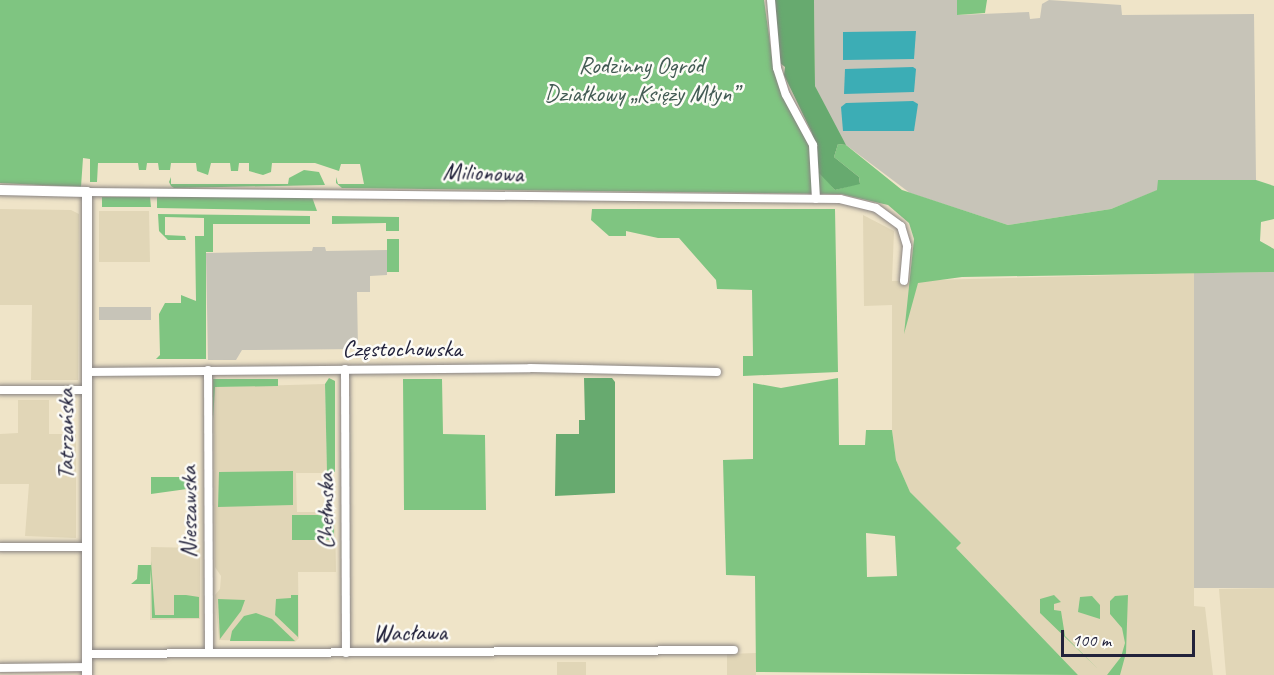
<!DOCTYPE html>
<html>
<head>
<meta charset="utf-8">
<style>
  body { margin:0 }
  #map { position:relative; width:1274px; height:675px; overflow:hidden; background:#efe4c8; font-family:Caveat,sans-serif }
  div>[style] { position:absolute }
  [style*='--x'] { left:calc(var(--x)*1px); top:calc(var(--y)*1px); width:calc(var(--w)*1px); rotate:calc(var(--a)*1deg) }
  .built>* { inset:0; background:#e1d6b7 }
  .industrial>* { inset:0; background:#c7c4b8 }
  .green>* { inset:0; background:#7fc581 }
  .forest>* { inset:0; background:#67aa6f }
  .water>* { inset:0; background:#3cadb5 }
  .roads { filter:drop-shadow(0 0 2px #888382) drop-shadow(0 0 2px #888382) }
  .street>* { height:8px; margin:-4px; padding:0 4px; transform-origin:4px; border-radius:4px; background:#fff }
  .secondary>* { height:10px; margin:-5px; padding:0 5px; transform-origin:5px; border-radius:5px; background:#fff }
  span { translate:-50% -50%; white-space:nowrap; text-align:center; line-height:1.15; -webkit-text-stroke:5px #fdfcf7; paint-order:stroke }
  .park-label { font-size:24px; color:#435b54 }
  .street-label { font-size:24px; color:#22223b }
  .scale { position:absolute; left:1061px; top:630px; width:134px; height:27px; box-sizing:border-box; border:3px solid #22223b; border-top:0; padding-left:8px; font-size:18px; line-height:21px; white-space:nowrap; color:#22223b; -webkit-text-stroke:4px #fdfcf7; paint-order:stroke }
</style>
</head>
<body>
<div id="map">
  <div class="built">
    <div style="clip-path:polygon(0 209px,71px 210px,79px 214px,78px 380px,31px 380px,32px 305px,0 305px)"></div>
    <div style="clip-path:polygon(99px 211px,149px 211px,150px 262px,99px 262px)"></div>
    <div style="clip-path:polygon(863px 215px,894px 231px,892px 281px,1194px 273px,1194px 606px,1205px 607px,1213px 675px,1078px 675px,956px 548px,960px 543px,910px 492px,896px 460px,892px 430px,892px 305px,864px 306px)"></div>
    <div style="clip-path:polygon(325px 384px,327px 473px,296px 473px,297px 512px,335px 512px,336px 572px,298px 572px,299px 638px,295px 642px,219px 640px,215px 595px,220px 589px,221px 576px,215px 567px,214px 387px)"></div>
    <div style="clip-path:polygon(18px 400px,49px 400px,49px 434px,76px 434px,76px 538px,25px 536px,29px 484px,0 484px,0 434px,18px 433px)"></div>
    <div style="clip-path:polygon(151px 547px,200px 548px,200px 619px,150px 620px)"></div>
    <div style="clip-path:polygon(1274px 588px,1274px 675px,1226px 675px,1219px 589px)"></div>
    <div style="clip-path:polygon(756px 653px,756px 675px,727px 675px,727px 654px)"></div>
    <div style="clip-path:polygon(557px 662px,586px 662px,586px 675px,557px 675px)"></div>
  </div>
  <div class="industrial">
    <div style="clip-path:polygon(814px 0,957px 0,958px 15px,1029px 12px,1030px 19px,1040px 18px,1042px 4px,1049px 0,1121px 5px,1122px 15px,1254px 14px,1256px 180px,1158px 180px,1158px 190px,1111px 209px,1008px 225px,910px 193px,846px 145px,838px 133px,815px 86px)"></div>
    <div style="clip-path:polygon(313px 247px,325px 247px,326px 251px,387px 250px,387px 275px,370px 276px,370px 292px,357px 292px,358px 349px,242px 350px,236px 360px,208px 360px,206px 253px,312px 251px)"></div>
    <div style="clip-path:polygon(1274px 272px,1274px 588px,1194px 588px,1194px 273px)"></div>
    <div style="clip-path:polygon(99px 307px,151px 307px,151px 320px,99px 320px)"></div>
  </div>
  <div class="green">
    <div style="clip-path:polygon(0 0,764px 0,773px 65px,782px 92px,809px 145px,811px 162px,835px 190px,860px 183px,859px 177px,834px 157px,838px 144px,846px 145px,902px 190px,1008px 225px,1111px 209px,1157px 190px,1158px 180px,1256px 180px,1274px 186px,1274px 219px,1261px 222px,1260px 241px,1274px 249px,1274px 272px,962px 277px,918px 283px,904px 334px,914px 239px,909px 223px,888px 205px,841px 194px,342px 188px,336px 183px,336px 177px,338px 184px,364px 184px,360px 164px,341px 164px,339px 171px,315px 163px,272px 163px,271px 172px,263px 175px,249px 171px,249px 163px,239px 163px,238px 171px,231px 171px,230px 163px,211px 163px,208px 175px,197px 171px,196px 163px,171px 163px,170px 170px,159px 170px,158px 163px,147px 163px,146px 170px,139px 170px,138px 163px,98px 163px,97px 182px,90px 182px,90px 159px,83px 158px,81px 187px,0 183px)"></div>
    <div style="clip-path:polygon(957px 0,987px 0,985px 13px,957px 15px)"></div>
    <div style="clip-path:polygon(304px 170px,319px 172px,325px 185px,174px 188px,171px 186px,169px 182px,171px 177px,171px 184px,288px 184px,289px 178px)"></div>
    <div style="clip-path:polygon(102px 197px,150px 197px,151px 207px,102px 207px)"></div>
    <div style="clip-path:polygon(157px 197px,312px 197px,317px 211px,157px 208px)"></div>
    <div style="clip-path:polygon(592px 209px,835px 209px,838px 372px,743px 376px,743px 356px,753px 356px,752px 290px,717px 289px,716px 280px,679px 238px,658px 238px,626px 231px,626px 236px,609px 236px,591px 220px)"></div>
    <div style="clip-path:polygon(158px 214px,310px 216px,310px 224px,213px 224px,213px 252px,206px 252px,206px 359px,156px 359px,160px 355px,159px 314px,165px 303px,181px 303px,181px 295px,196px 301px,195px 236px,204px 236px,204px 218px,165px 217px,165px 235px,185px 236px,186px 240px,168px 240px,159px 231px)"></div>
    <div style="clip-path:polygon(332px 216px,399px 217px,399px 231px,386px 231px,386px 223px,332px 224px)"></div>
    <div style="clip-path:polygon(387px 239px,399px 239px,399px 272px,387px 272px)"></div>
    <div style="clip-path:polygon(329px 378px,335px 381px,335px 472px,327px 473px,325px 384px)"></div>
    <div style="clip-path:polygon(evenodd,838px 378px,839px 445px,865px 445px,866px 430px,892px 430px,896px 460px,910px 492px,961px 543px,956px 548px,1078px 675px,756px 672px,755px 576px,726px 575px,723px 460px,753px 459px,753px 383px,781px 388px,838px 378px,866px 533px,895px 536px,897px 576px,867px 577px,866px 533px)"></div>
    <div style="clip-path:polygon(213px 379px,278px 379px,278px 386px,215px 387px,213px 421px)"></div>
    <div style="clip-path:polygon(403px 379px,442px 379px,443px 434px,485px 435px,486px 510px,404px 510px)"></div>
    <div style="clip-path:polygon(293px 471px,293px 505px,218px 507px,219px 472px)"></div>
    <div style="clip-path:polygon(151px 477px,187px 477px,187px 489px,151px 494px)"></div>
    <div style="clip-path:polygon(334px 515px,334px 540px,292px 540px,292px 515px)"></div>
    <div style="clip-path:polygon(151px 561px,155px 615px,174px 615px,174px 595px,186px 595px,199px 597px,199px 618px,152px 618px,151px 569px,150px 584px,131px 584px,137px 579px,138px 565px,151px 565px)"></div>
    <div style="clip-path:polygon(291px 595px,298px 595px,298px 637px,275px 615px,276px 599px,291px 598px)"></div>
    <div style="clip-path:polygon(1054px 595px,1061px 602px,1054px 604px,1054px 610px,1061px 611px,1065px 636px,1097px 668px,1040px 613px,1040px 599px)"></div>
    <div style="clip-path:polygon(1128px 595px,1126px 653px,1120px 675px,1107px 675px,1121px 657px,1125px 643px,1122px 628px,1110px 614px,1110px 601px,1115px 596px)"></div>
    <div style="clip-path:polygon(1092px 596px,1100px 605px,1100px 619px,1078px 612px,1080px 597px)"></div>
    <div style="clip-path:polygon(218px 599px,245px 600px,241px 611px,220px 639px)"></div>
    <div style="clip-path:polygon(256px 613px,272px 619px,295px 641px,230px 641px,232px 631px,244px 616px)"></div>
  </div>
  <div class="forest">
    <div style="clip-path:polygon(773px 0,814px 0,815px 86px,846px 145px,838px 144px,834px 157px,859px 177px,860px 184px,835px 190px,819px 173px,812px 133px,784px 75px,785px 67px,780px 63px)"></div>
    <div style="clip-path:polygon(584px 378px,612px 378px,615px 382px,615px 493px,555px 496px,556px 434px,579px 434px,579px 420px,585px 420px)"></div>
  </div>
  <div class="water">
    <div style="clip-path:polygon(916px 31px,914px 59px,843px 60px,843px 32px)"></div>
    <div style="clip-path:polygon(913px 67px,916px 69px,914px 92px,844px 94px,845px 69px)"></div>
    <div style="clip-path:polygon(913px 101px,918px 104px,914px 131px,843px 131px,841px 107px,846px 103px)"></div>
  </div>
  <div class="roads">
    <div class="street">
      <div style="--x:771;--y:0;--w:68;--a:85"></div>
      <div style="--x:777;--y:68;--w:28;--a:72"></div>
      <div style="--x:786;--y:95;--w:57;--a:61.6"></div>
      <div style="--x:813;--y:145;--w:54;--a:86.8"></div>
      <div style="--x:87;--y:192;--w:753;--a:0.53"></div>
      <div style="--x:840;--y:199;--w:37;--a:14"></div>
      <div style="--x:876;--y:208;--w:31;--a:36"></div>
      <div style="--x:901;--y:226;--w:21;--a:73"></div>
      <div style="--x:907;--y:246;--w:35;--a:95"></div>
      <div style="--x:345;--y:369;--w:284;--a:89.8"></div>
      <div style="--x:208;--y:370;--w:283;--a:89.8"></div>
      <div style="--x:87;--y:372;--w:443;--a:-0.5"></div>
      <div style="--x:530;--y:368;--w:187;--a:1.2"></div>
      <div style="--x:0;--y:390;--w:88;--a:0"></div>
      <div style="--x:0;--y:547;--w:87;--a:0"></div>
      <div style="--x:87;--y:654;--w:647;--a:-0.35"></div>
      <div style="--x:0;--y:668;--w:87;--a:-0.7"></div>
    </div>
    <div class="secondary">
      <div style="--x:0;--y:190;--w:87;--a:1.3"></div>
      <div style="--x:87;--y:192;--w:483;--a:90"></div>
    </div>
  </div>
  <div class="park-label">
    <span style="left:641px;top:80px">Rodzinny Ogród<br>Działkowy „Księży Młyn”</span>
  </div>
  <div class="street-label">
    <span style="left:483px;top:173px;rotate:2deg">Milionowa</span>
    <span style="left:402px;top:349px">Częstochowska</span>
    <span style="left:66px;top:434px;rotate:-90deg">Tatrzańska</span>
    <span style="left:326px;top:511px;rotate:-90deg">Chełmska</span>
    <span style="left:189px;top:512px;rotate:-90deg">Nieszawska</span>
    <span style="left:410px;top:633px;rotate:-1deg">Wacława</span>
  </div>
  <div class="scale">100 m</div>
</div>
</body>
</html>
